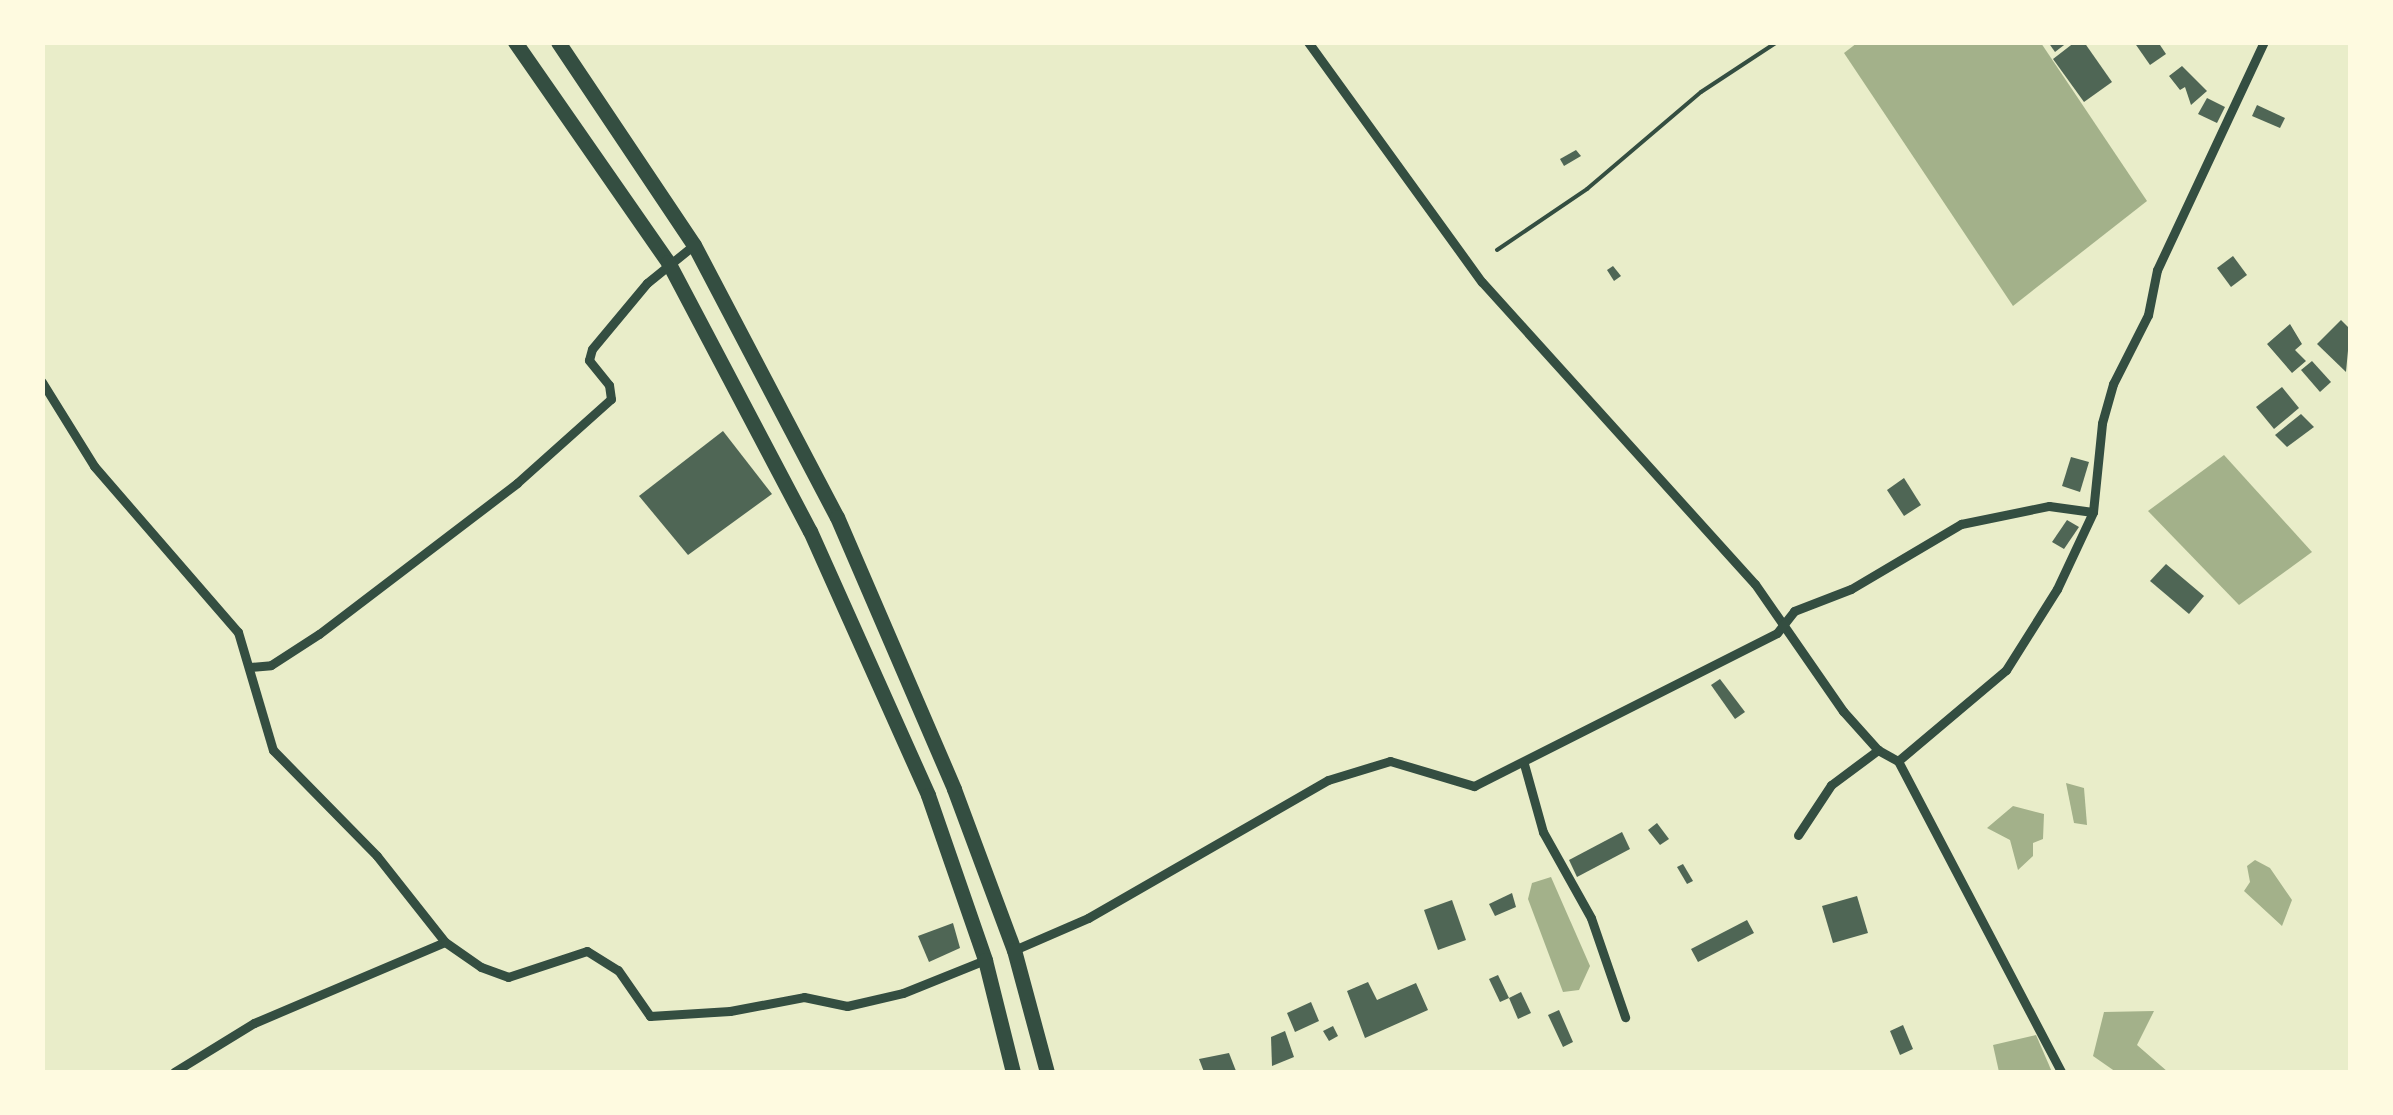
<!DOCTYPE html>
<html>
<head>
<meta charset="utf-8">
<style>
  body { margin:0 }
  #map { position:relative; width:2393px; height:1115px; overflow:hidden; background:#e9edc9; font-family:Overpass,sans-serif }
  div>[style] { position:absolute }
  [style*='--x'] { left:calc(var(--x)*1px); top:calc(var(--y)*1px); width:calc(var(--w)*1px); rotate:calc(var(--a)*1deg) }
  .water>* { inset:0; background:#a3b18a }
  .building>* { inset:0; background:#4f6655 }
  .path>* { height:4px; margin:-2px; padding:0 2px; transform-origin:2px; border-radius:2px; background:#344e41 }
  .minor>* { height:9px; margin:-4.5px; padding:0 4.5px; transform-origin:4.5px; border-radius:4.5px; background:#344e41 }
  .trunk>* { height:15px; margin:-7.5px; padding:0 7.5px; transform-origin:7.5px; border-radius:7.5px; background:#344e41 }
  span { translate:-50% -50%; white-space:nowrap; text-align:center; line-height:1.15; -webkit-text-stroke:10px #fefae0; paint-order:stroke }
  .frame { position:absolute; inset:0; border:45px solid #fefae0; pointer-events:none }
</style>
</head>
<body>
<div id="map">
  <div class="water">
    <div style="clip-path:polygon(1857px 43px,2041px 43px,2147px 201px,2013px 306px,1844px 53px)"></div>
    <div style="clip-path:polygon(2224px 455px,2312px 552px,2239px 605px,2148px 511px)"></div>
    <div style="clip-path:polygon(2066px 783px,2084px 788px,2087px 825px,2074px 823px)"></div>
    <div style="clip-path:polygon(2013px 806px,2044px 814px,2043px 839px,2033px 843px,2033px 856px,2018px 870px,2010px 840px,1987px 828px)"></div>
    <div style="clip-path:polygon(2255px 860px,2270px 868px,2292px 900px,2282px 926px,2244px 891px,2250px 882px,2247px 866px)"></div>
    <div style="clip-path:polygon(1551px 877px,1590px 966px,1579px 990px,1563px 992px,1528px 899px,1532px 883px)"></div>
    <div style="clip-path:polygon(2154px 1011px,2137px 1045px,2168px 1072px,2116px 1072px,2093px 1056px,2104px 1012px)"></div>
    <div style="clip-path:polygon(2036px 1035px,2052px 1072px,1999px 1072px,1993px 1045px)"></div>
  </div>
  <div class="building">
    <div style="clip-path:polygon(2048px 42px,2068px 42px,2055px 52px)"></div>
    <div style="clip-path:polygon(2075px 42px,2084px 42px,2112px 82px,2084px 102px,2053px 59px)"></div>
    <div style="clip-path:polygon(2134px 42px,2158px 42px,2166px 54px,2150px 65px)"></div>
    <div style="clip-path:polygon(2182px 66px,2207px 91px,2191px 105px,2185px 87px,2180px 90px,2169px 76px)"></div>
    <div style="clip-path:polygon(2207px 98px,2225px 107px,2217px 123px,2198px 114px)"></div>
    <div style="clip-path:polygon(2257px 105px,2285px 118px,2280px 128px,2252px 116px)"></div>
    <div style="clip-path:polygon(1576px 150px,1581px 156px,1564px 166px,1560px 159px)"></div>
    <div style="clip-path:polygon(2233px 256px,2247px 275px,2231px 287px,2217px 268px)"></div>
    <div style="clip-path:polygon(1613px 266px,1621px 276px,1614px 281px,1607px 270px)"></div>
    <div style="clip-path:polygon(2341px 320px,2350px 329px,2346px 372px,2317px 344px)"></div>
    <div style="clip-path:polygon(2290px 324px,2302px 344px,2295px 350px,2306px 361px,2292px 373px,2267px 344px)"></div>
    <div style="clip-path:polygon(2312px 361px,2331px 382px,2320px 392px,2301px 370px)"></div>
    <div style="clip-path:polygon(2282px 387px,2299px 408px,2274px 429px,2256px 407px)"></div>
    <div style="clip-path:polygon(2301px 414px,2314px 427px,2287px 447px,2275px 435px)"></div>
    <div style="clip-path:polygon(723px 431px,772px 494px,688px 555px,639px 496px)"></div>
    <div style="clip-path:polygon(2071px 457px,2089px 462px,2080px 492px,2062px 486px)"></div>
    <div style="clip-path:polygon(1904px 478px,1921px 505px,1904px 516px,1887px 490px)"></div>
    <div style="clip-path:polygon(2067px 520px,2079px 527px,2064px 549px,2052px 542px)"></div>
    <div style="clip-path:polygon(2166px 564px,2204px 596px,2189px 614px,2150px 581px)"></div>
    <div style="clip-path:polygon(1720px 679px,1745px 712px,1735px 719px,1711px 685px)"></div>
    <div style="clip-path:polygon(1657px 823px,1669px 839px,1660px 845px,1648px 830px)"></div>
    <div style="clip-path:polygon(1622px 832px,1630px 849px,1577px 877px,1569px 860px)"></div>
    <div style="clip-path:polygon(1683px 864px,1693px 881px,1687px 884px,1677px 867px)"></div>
    <div style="clip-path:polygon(1512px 893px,1516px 907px,1495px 916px,1489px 904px)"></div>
    <div style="clip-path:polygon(1857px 896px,1868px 933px,1833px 943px,1822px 906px)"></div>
    <div style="clip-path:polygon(1452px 900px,1466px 940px,1438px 950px,1424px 910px)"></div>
    <div style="clip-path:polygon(1747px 920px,1754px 933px,1698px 962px,1691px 949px)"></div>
    <div style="clip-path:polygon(953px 923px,960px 948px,929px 962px,918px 936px)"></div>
    <div style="clip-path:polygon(1498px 975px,1509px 998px,1500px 1002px,1489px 979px)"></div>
    <div style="clip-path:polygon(1368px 982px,1377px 1000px,1416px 983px,1428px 1010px,1365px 1038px,1347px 991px)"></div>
    <div style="clip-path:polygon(1521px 992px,1531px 1013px,1518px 1019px,1509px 998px)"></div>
    <div style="clip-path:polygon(1311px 1002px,1319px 1021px,1295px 1032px,1287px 1013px)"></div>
    <div style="clip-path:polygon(1559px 1010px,1573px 1042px,1563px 1047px,1548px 1015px)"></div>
    <div style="clip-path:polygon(1903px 1025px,1913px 1049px,1900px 1055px,1890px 1031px)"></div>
    <div style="clip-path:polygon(1333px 1026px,1338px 1036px,1329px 1041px,1323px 1031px)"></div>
    <div style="clip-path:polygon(1285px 1031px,1294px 1057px,1272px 1066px,1271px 1037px)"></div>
    <div style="clip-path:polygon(1229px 1053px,1236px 1071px,1204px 1072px,1199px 1059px)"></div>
  </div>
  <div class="path">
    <div style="--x:1497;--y:250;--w:109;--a:-34.1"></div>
    <div style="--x:1587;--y:189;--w:150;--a:-40.4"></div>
    <div style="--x:1701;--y:92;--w:91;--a:-33.3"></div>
  </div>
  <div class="minor">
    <div style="--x:1308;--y:42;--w:296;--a:54.1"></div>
    <div style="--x:1482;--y:282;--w:407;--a:47.9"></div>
    <div style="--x:1755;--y:584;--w:155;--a:55.3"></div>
    <div style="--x:1843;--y:711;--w:52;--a:48.1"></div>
    <div style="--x:1878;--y:750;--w:23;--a:29"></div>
    <div style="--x:1898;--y:761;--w:351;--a:62.3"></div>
    <div style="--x:42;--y:382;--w:99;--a:58.2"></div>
    <div style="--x:94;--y:466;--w:220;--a:49.1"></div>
    <div style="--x:238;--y:632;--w:123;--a:73.5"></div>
    <div style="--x:273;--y:750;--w:148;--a:45.5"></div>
    <div style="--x:377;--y:856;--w:110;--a:51.7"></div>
    <div style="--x:250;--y:667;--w:21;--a:-5"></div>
    <div style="--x:271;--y:665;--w:57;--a:-32.9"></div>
    <div style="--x:319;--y:634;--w:249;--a:-37.3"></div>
    <div style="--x:517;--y:483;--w:126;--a:-41.8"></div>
    <div style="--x:611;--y:399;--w:14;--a:-98"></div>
    <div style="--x:609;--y:385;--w:32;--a:-129"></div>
    <div style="--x:589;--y:360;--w:11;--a:-75"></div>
    <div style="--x:592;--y:349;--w:86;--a:-50.2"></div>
    <div style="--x:647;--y:283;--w:60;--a:-39"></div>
    <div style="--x:1898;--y:761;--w:141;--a:-40.1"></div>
    <div style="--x:2006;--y:670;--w:96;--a:-57.8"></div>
    <div style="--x:2057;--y:589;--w:85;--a:-64.9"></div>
    <div style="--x:2093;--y:512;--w:89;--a:-84.2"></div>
    <div style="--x:2102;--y:423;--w:41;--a:-74.2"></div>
    <div style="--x:2113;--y:384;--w:77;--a:-63.1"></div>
    <div style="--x:2148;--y:315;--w:46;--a:-78.7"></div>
    <div style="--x:2157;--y:270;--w:252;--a:-64.9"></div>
    <div style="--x:1524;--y:764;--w:71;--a:74.4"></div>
    <div style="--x:1543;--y:832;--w:98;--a:60.8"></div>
    <div style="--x:1591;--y:918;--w:105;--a:71"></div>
    <div style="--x:1798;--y:835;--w:60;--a:-56.6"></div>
    <div style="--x:1831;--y:785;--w:59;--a:-36.7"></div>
    <div style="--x:1014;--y:950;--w:81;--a:-23.4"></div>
    <div style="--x:1088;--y:918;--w:277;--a:-29.9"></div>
    <div style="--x:1328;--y:780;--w:65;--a:-17"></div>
    <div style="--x:1390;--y:761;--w:88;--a:16.6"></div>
    <div style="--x:1474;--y:786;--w:339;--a:-26.8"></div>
    <div style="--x:1777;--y:633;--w:28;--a:-52"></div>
    <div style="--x:1794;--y:611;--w:61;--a:-21.1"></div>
    <div style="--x:1851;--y:589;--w:128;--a:-30.6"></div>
    <div style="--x:1961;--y:524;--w:90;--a:-11.6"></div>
    <div style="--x:2049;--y:506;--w:44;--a:7.8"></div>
    <div style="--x:174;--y:1072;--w:94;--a:-31.5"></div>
    <div style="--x:254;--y:1023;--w:207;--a:-23"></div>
    <div style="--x:445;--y:942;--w:44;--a:34.8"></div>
    <div style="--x:481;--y:967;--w:29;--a:20"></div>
    <div style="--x:508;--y:977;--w:83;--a:-18.2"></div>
    <div style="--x:587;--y:951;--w:36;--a:32"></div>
    <div style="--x:618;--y:970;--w:56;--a:55.2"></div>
    <div style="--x:650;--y:1016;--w:80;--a:-3.6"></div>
    <div style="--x:730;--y:1011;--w:75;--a:-10.7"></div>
    <div style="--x:804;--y:997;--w:44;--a:11.8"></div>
    <div style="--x:847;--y:1006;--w:57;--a:-13.1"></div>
    <div style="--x:903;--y:993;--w:88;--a:-21.9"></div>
  </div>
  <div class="trunk">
    <div style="--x:515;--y:42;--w:268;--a:55.2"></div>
    <div style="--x:668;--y:262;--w:304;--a:62.2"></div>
    <div style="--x:810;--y:531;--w:289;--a:65.9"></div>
    <div style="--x:928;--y:795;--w:175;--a:70.9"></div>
    <div style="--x:985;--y:960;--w:115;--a:76"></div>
    <div style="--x:558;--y:42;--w:244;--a:56.2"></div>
    <div style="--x:694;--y:245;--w:307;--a:62.3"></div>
    <div style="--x:837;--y:517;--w:296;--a:66.7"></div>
    <div style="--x:954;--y:789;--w:172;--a:69.6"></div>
    <div style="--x:1014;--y:950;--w:126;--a:74.9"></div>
  </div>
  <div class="frame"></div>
</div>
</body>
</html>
